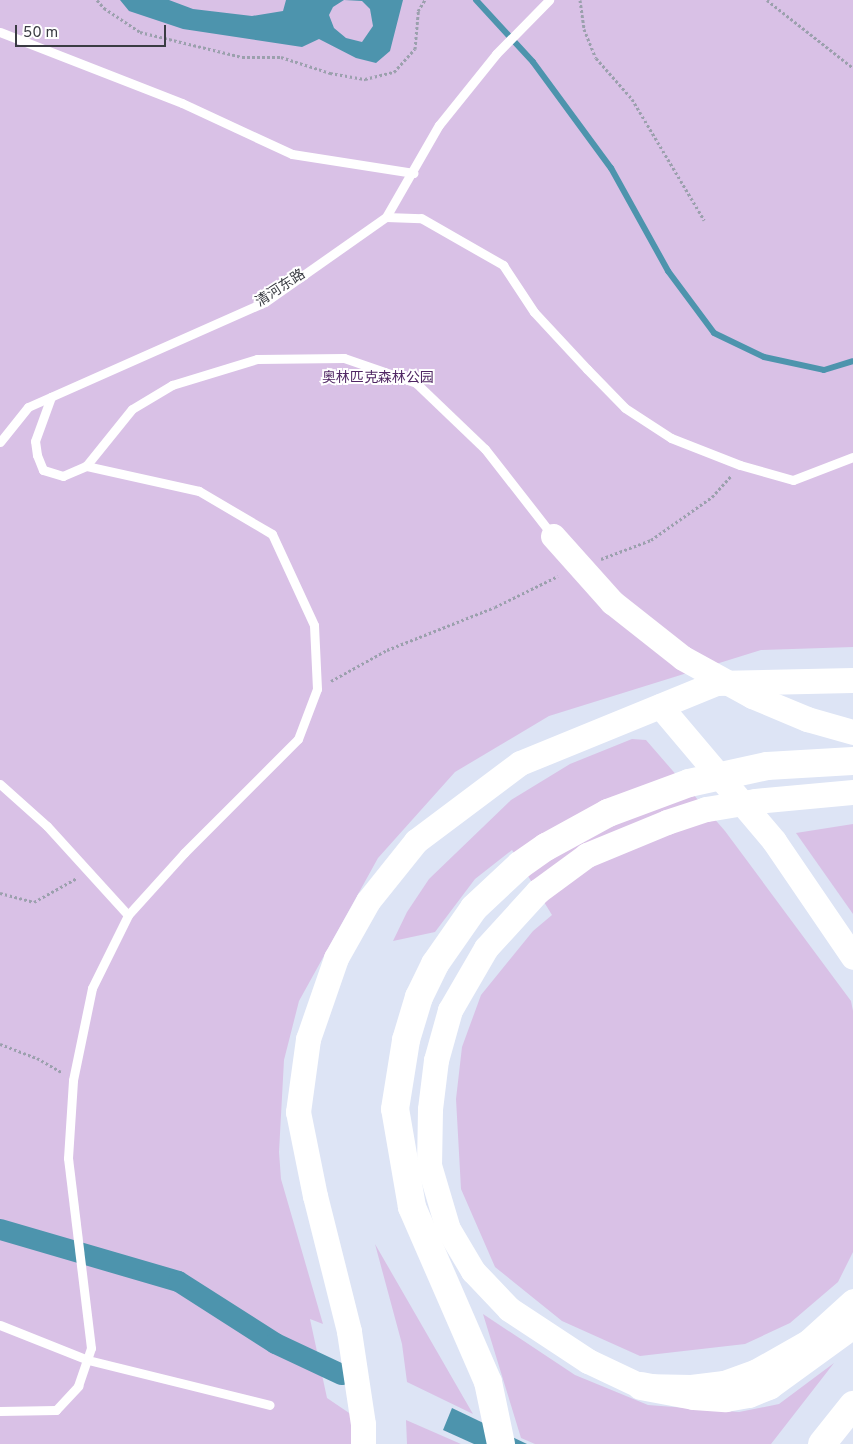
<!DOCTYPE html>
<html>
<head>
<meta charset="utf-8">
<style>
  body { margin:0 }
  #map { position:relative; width:853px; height:1444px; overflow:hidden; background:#dde4f5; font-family:Overpass,"Noto Sans SC",sans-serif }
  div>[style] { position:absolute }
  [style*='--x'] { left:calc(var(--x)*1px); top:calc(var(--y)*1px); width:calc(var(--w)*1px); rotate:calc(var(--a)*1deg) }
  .green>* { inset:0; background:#d9c1e6 }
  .water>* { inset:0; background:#4d94ad }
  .stream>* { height:6px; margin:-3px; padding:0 3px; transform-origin:3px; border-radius:3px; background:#4d94ad }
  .canal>* { height:21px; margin:-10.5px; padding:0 10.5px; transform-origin:10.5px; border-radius:10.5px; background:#4d94ad }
  .path>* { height:3px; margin-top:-1.5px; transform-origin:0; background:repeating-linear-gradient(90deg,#9ba0ad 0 2.5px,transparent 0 5px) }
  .lane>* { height:9px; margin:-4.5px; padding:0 4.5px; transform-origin:4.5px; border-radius:4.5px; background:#fff }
  .secondary>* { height:25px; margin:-12.5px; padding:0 12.5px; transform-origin:12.5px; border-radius:12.5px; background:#fff }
  .highway>* { height:28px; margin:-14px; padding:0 14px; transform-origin:14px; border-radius:14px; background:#fff }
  span { translate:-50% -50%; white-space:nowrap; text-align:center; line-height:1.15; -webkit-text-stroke:4px #fff; paint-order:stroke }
  .street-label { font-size:14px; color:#3a3c43 }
  .park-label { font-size:14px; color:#502764 }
  .scale { position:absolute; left:15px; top:25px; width:151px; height:22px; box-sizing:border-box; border:2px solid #3a3c43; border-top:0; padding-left:6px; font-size:15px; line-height:18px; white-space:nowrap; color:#3a3c43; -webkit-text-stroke:4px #fff; paint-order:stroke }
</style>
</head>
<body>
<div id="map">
  <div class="green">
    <div style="clip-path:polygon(0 0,853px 0,853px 647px,761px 650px,549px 716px,455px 772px,378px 858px,299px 1001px,284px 1060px,279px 1152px,281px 1179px,323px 1324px,310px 1319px,327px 1398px,355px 1417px,356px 1444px,0 1444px)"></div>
    <div style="clip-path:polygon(632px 739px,646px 740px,725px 831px,851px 1001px,853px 1011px,853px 1252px,838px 1282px,790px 1323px,745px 1344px,640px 1356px,562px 1321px,495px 1267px,461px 1189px,456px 1099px,462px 1047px,481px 995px,533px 931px,552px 915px,512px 850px,475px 879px,435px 932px,393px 941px,407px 912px,429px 879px,511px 800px,570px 764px)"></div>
    <div style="clip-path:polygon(853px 824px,853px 914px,796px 833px)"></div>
    <div style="clip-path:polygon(375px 1244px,473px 1414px,407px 1382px,402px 1344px)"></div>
    <div style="clip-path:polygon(483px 1314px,575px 1375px,648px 1405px,739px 1412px,779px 1404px,834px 1363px,771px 1444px,535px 1444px,521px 1438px)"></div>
    <div style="clip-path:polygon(406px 1420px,461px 1444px,407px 1444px)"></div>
  </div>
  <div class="water">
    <div style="clip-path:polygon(evenodd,120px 0,169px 0,193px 9px,252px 16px,283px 11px,286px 0,403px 0,390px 51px,376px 63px,356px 58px,319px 39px,302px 47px,183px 29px,129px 11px,120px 0,344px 0,362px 1px,370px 9px,373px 26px,362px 42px,346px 38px,334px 28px,329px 15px,333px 7px,344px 0)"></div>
    <div style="clip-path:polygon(452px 1408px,527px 1444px,474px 1444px,443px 1430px)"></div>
  </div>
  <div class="stream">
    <div style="--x:476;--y:0;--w:84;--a:47.4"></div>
    <div style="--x:533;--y:62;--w:132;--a:53.7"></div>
    <div style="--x:611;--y:168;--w:118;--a:61"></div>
    <div style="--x:668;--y:271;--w:77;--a:53.4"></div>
    <div style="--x:714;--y:333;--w:55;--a:25.6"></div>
    <div style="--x:764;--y:357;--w:61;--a:12.2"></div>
    <div style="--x:824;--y:370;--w:30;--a:-17"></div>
  </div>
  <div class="canal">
    <div style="--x:0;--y:1229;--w:185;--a:16.3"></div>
    <div style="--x:178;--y:1281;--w:115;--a:32.6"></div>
    <div style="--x:275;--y:1343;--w:73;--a:25.2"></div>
  </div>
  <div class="path">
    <div style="--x:97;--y:0;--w:11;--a:49"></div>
    <div style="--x:104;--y:8;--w:43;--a:33.7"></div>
    <div style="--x:140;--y:32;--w:105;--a:13.8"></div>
    <div style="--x:242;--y:57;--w:39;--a:0"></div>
    <div style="--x:281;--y:57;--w:52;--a:18.1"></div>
    <div style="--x:330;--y:73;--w:36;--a:10"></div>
    <div style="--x:365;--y:79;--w:30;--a:-14"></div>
    <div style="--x:394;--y:72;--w:31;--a:-48"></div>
    <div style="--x:415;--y:49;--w:38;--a:-85"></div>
    <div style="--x:418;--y:11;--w:13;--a:-58"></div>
    <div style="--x:580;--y:0;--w:29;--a:82"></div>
    <div style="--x:584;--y:29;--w:31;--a:68"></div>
    <div style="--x:596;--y:58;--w:55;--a:48.7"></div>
    <div style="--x:632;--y:99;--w:141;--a:59.2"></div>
    <div style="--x:767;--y:0;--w:110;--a:38.3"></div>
    <div style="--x:601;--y:559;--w:53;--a:-20.8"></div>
    <div style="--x:651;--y:540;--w:75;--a:-35.2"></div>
    <div style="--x:712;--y:497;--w:28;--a:-48"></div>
    <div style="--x:331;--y:681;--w:64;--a:-29"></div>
    <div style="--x:387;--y:650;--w:116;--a:-21.7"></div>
    <div style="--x:495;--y:607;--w:70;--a:-26.2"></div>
    <div style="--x:0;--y:893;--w:35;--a:15"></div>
    <div style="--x:34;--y:902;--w:49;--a:-29.2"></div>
    <div style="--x:0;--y:1044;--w:40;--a:21"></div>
    <div style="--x:37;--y:1058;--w:28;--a:30"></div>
  </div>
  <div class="lane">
    <div style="--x:0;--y:32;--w:195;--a:21.3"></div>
    <div style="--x:182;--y:103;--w:121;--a:24.9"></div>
    <div style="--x:292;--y:154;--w:123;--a:8.9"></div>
    <div style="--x:386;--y:217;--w:35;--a:2"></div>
    <div style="--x:421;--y:218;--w:95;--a:29.8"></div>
    <div style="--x:503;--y:265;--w:56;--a:56.6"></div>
    <div style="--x:534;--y:312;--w:78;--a:47.1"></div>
    <div style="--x:587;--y:369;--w:54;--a:45.7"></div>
    <div style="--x:625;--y:408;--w:55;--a:33.1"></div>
    <div style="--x:671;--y:438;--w:74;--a:21.4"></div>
    <div style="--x:740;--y:465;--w:55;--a:15.8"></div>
    <div style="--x:793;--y:480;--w:64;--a:-21"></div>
    <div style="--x:0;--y:442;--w:45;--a:-51.3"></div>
    <div style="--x:28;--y:407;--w:259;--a:-23.9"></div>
    <div style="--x:265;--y:302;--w:148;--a:-35.1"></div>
    <div style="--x:386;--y:217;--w:106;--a:-60.1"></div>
    <div style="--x:439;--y:125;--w:91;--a:-51.2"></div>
    <div style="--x:496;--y:54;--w:76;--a:-45.5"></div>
    <div style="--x:86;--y:466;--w:73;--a:-51.1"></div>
    <div style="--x:132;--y:409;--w:47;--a:-31"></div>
    <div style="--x:172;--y:385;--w:89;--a:-17"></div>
    <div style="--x:257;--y:359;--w:87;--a:-0.7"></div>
    <div style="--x:344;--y:358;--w:76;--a:19.1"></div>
    <div style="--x:416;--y:383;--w:95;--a:43.7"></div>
    <div style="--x:485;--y:449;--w:110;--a:52"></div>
    <div style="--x:0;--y:784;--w:63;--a:41.8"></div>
    <div style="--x:47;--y:826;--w:120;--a:47.7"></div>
    <div style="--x:0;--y:1325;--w:95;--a:21.7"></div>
    <div style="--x:88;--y:1360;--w:187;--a:13.9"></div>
    <div style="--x:0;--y:1411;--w:56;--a:-1"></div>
    <div style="--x:56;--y:1410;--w:33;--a:-47"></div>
    <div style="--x:78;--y:1386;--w:40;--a:-71.1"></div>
    <div style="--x:91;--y:1348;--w:191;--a:-96.9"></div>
    <div style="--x:68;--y:1158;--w:78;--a:-86.3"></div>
    <div style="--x:73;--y:1080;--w:94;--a:-78.3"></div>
    <div style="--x:92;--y:988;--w:81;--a:-63.7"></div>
    <div style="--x:128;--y:915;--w:84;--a:-47.9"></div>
    <div style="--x:184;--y:853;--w:161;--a:-45"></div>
    <div style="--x:298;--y:739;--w:53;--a:-69.2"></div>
    <div style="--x:317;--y:689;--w:64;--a:-92.7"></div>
    <div style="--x:314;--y:625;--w:100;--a:-114.8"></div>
    <div style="--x:272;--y:534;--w:85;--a:-149.5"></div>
    <div style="--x:199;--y:491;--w:116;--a:-167.5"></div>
    <div style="--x:86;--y:466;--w:25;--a:157"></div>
    <div style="--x:63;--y:476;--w:21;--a:-163"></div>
    <div style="--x:43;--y:470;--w:16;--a:-112"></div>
    <div style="--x:37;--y:455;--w:14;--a:-98"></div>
    <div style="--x:35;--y:441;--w:47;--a:-70"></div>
  </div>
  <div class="secondary">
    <div style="--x:553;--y:536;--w:89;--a:48.2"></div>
    <div style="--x:612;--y:602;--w:90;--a:38.3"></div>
    <div style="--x:683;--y:658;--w:79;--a:28.8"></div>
    <div style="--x:752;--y:696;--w:60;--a:22.7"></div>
    <div style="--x:807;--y:719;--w:48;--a:15.8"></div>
    <div style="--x:660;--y:706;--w:177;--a:49.8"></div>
    <div style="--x:774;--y:841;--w:140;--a:55.7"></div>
    <div style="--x:853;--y:792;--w:98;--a:174.8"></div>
    <div style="--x:755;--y:801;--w:50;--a:170.7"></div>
    <div style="--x:706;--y:809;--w:41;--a:161.6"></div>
    <div style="--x:667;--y:822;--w:87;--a:157.6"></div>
    <div style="--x:587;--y:855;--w:61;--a:143.7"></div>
    <div style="--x:538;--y:891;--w:77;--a:132.4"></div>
    <div style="--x:486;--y:948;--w:72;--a:120.1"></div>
    <div style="--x:450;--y:1010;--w:52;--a:105.6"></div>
    <div style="--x:436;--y:1060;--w:49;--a:97"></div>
    <div style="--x:430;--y:1109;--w:56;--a:91"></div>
    <div style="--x:429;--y:1165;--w:67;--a:73.5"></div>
    <div style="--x:448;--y:1229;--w:49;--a:59.2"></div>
    <div style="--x:473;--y:1271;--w:52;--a:46.5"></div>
    <div style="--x:509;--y:1309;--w:95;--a:33.4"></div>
    <div style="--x:588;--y:1361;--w:59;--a:25.3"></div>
    <div style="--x:641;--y:1386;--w:50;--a:1.1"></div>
    <div style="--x:691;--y:1387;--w:33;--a:-7"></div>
    <div style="--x:724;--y:1383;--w:33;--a:-20"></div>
    <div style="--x:755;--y:1372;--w:61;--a:-29.5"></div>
    <div style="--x:808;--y:1342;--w:61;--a:-42.3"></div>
    <div style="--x:363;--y:1444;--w:20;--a:-90"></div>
    <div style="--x:363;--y:1424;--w:94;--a:-98.6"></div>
    <div style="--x:349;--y:1331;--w:139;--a:-104.1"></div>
    <div style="--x:315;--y:1196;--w:86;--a:-101.4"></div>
    <div style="--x:298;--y:1112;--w:74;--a:-82.2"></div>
    <div style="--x:308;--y:1039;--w:86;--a:-70.9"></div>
    <div style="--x:336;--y:958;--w:65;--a:-60.7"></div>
    <div style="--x:368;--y:901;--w:77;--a:-51.3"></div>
    <div style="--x:416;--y:841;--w:130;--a:-36.9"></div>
    <div style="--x:520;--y:763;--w:212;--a:-22.2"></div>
    <div style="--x:716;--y:683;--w:137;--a:-1.3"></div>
  </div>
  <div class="highway">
    <div style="--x:641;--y:1386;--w:54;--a:10.7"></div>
    <div style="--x:694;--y:1396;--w:32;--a:4"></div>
    <div style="--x:726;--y:1398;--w:23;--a:-10"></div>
    <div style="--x:749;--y:1394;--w:22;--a:-22"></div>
    <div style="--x:769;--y:1386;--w:104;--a:-36"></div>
    <div style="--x:501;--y:1444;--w:63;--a:-101.8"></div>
    <div style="--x:488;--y:1382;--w:191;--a:-113.5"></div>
    <div style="--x:412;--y:1207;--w:99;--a:-99.8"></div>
    <div style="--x:395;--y:1109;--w:70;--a:-80.9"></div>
    <div style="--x:406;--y:1040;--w:45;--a:-73.2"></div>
    <div style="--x:419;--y:997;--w:37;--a:-64"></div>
    <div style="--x:435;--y:964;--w:68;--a:-55.1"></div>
    <div style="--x:474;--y:908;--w:63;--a:-43.1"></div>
    <div style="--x:520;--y:865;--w:32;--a:-35"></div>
    <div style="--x:546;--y:847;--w:71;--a:-28.7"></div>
    <div style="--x:608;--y:813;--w:86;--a:-20.3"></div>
    <div style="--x:689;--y:783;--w:80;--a:-12.3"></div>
    <div style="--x:767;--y:766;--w:86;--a:-3.3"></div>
    <div style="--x:822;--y:1444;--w:50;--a:-51.5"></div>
  </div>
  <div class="street-label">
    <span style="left:281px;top:289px;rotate:-33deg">清河东路</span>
  </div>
  <div class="park-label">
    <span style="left:378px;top:379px">奥林匹克森林公园</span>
  </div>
  <div class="scale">50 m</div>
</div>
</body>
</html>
